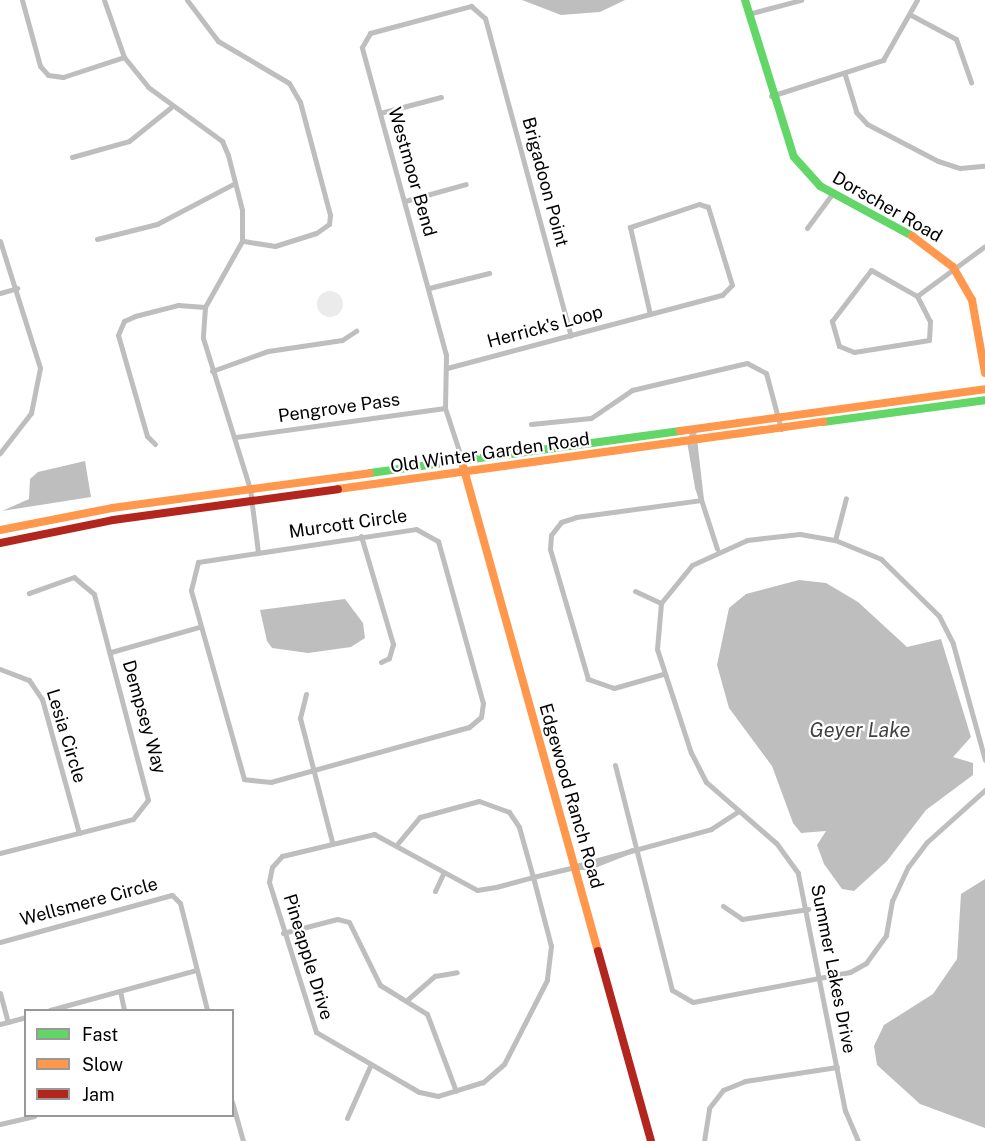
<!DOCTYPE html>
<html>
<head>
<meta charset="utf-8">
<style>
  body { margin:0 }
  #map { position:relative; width:985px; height:1141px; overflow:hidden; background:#fff; font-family:"Public Sans",sans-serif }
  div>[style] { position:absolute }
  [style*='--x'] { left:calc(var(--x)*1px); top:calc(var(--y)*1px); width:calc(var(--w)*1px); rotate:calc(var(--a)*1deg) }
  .green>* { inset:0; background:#ebebeb }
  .round { border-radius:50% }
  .water>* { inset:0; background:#bebebe }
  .street>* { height:5px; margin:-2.5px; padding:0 2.5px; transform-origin:2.5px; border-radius:2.5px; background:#bebebe }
  .fast>* { height:8px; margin:-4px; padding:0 4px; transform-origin:4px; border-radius:4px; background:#63d668 }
  .slow>* { height:8px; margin:-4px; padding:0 4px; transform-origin:4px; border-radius:4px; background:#ff974d }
  .jam>* { height:8px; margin:-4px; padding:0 4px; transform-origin:4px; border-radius:4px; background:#b3261e }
  span { translate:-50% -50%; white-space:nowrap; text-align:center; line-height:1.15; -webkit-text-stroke:4.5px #fff; paint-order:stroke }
  .street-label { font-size:18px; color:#000 }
  .water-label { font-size:20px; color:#434343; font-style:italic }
  .legend { position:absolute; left:24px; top:1009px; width:210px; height:108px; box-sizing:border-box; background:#fff; border:2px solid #999; margin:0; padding:8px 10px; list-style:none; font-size:18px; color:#000 }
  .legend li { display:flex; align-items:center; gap:12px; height:30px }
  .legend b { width:30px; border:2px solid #999 }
</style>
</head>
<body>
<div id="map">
  <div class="green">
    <div class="round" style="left:317px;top:291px;width:26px;height:26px"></div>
  </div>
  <div class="water">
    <div style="clip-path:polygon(522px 0,625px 0,600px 12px,561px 15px)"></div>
    <div style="clip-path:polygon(85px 461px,91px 497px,2px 511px,29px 499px,30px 479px,38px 472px)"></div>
    <div style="clip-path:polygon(799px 580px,826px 583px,858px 602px,907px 647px,941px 639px,971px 737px,953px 757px,973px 763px,973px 775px,926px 810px,887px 861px,854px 891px,842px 889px,824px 864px,817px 845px,826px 831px,801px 833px,793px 823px,772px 766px,729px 708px,717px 665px,729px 608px,746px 594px)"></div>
    <div style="clip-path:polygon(345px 599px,363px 623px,365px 638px,351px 647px,308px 653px,272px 648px,267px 641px,260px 610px)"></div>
    <div style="clip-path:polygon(985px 879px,985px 1128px,920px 1104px,877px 1065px,874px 1046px,884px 1025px,933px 994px,957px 959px,961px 894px)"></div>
  </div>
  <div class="street">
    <div style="--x:22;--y:0;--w:68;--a:74.7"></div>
    <div style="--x:40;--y:66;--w:12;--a:48"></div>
    <div style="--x:48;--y:75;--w:15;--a:8"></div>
    <div style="--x:63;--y:77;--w:64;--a:-18.2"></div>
    <div style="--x:104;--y:0;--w:60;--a:70.7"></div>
    <div style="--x:124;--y:57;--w:38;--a:51"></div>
    <div style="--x:148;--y:87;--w:92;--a:36.1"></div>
    <div style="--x:222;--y:141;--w:15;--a:67"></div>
    <div style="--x:228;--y:155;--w:57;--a:75.7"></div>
    <div style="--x:242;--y:210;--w:31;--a:90"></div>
    <div style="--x:242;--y:241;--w:76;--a:119.3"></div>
    <div style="--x:205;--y:307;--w:31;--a:94"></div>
    <div style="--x:203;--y:338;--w:158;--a:72.7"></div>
    <div style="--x:250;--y:489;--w:64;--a:82.8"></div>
    <div style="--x:187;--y:0;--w:51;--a:52.9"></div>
    <div style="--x:218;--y:41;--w:82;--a:30.6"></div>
    <div style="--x:289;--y:83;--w:22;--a:60"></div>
    <div style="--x:300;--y:102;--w:117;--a:75.1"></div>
    <div style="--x:330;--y:215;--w:9;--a:96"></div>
    <div style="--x:329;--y:224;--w:16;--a:145"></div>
    <div style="--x:316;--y:233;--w:43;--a:162.4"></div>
    <div style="--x:275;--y:246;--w:33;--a:-171"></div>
    <div style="--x:748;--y:14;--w:55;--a:-14.8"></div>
    <div style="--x:911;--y:15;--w:51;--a:28.1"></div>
    <div style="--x:956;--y:39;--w:46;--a:70.8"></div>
    <div style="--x:845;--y:75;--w:39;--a:73"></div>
    <div style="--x:856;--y:112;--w:16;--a:47"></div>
    <div style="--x:867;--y:124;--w:80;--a:27.5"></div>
    <div style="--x:938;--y:161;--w:23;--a:18"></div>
    <div style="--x:960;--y:168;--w:25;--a:-5"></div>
    <div style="--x:771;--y:96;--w:118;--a:-17.8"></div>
    <div style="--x:883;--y:60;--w:69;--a:-60.5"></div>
    <div style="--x:380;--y:113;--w:63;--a:-14.7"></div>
    <div style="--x:72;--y:157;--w:59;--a:-15.7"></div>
    <div style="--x:129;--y:141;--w:53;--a:-38.8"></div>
    <div style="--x:405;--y:201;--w:63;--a:-15.6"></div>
    <div style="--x:807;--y:228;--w:42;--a:-53.7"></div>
    <div style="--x:97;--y:239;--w:62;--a:-14"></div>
    <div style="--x:157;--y:224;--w:88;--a:-27.7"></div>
    <div style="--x:0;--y:241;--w:133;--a:72.5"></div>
    <div style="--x:40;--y:368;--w:46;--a:101.3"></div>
    <div style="--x:31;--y:413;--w:51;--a:127.8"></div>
    <div style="--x:871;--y:270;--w:53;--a:29.5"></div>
    <div style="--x:917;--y:296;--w:28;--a:63"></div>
    <div style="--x:930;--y:321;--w:19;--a:93"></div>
    <div style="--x:929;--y:340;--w:76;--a:170.9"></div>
    <div style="--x:854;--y:352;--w:16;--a:-158"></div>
    <div style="--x:839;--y:346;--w:26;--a:-106"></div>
    <div style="--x:832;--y:321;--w:64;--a:-52.6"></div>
    <div style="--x:429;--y:288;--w:62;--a:-14"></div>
    <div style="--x:0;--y:293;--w:18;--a:-16"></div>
    <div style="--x:917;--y:296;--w:84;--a:-36.3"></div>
    <div style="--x:447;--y:368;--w:285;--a:-14.9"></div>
    <div style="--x:722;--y:295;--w:14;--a:-45"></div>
    <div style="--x:732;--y:285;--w:82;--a:-107.1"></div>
    <div style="--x:708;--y:207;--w:9;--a:-162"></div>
    <div style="--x:699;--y:204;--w:73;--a:161.6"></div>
    <div style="--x:630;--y:227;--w:89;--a:77.1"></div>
    <div style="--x:212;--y:371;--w:59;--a:-19.7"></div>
    <div style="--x:268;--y:351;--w:75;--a:-8.5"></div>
    <div style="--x:342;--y:340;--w:17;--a:-33"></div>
    <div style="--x:531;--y:424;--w:60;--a:-5.7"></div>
    <div style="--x:591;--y:418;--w:50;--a:-34.3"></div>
    <div style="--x:632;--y:390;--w:118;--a:-13.2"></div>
    <div style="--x:747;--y:363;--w:21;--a:28"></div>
    <div style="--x:766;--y:373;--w:58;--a:75"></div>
    <div style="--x:693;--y:430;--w:12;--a:110"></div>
    <div style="--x:689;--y:441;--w:47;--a:80.1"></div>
    <div style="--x:697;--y:487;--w:65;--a:72.1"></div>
    <div style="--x:693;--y:430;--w:69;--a:83.4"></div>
    <div style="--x:236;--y:437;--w:211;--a:-7.9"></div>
    <div style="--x:155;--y:444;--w:11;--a:-135"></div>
    <div style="--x:147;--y:436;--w:105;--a:-106"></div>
    <div style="--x:118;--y:335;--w:15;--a:-67"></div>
    <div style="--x:124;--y:321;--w:12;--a:-24"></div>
    <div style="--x:135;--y:316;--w:44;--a:-14.3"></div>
    <div style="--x:178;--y:305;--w:27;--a:4"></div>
    <div style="--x:462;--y:460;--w:55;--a:-108.1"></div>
    <div style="--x:445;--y:408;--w:53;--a:-88.9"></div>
    <div style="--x:446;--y:355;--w:319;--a:-105.3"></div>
    <div style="--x:362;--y:47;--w:16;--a:-60"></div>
    <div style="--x:370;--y:33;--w:105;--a:-15"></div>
    <div style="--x:471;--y:6;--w:18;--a:41"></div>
    <div style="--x:485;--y:18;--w:329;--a:74.9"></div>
    <div style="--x:416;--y:529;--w:25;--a:29"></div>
    <div style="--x:438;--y:541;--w:168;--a:74.5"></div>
    <div style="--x:483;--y:703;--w:14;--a:98"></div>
    <div style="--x:481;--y:717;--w:16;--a:140"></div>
    <div style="--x:469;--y:727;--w:205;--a:164.5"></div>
    <div style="--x:271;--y:782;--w:27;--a:-174"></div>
    <div style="--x:244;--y:779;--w:196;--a:-105.7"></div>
    <div style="--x:191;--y:590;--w:29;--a:-76"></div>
    <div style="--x:198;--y:562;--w:220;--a:-8.6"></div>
    <div style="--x:361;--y:536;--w:113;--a:73.5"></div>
    <div style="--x:393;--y:644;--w:15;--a:106"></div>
    <div style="--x:389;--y:658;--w:9;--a:153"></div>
    <div style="--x:835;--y:540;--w:43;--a:-75.3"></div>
    <div style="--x:635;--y:591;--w:29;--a:25"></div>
    <div style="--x:111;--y:652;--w:91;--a:-15.9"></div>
    <div style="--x:0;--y:669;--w:31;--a:21"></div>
    <div style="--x:29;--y:680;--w:23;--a:56"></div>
    <div style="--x:42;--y:699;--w:139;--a:74.6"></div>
    <div style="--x:663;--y:674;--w:51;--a:164.1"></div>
    <div style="--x:614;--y:688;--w:28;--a:-161"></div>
    <div style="--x:588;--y:679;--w:135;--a:-106.3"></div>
    <div style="--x:550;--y:549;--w:14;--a:-86"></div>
    <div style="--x:551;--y:535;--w:16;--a:-52"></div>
    <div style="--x:561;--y:522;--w:16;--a:-18"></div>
    <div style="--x:576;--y:517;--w:126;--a:-7.7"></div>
    <div style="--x:306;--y:694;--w:25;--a:104"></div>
    <div style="--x:300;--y:718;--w:128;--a:75.5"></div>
    <div style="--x:615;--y:765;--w:232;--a:75.8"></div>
    <div style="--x:672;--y:990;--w:24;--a:30"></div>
    <div style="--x:693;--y:1002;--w:160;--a:-10.8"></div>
    <div style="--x:850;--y:972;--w:18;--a:-29"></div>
    <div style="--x:866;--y:963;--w:34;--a:-54"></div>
    <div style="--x:886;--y:935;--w:35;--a:-80"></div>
    <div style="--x:892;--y:901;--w:38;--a:-65"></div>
    <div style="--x:908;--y:867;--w:31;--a:-53"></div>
    <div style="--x:927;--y:842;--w:78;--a:-41.9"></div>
    <div style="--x:398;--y:843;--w:34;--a:-50"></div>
    <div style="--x:420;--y:817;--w:61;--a:-15.2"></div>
    <div style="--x:479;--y:801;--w:32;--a:20"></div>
    <div style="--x:509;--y:812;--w:18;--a:56"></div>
    <div style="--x:519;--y:827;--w:52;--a:74.4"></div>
    <div style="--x:533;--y:877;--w:71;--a:75.4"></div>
    <div style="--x:551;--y:946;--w:34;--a:97"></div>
    <div style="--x:547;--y:980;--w:94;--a:117.1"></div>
    <div style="--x:504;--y:1064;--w:28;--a:139"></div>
    <div style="--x:483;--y:1082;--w:47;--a:162.7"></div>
    <div style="--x:438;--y:1096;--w:19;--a:-168"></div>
    <div style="--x:419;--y:1092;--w:119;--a:-149.8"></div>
    <div style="--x:316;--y:1032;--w:157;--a:-107.4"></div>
    <div style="--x:269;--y:882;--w:15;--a:-79"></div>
    <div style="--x:272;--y:867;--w:15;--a:-48"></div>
    <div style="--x:282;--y:856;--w:95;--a:-13.4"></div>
    <div style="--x:374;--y:834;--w:117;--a:28.5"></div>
    <div style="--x:477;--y:890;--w:19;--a:-9"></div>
    <div style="--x:496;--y:887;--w:38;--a:-15"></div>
    <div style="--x:533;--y:877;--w:43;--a:-13.4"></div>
    <div style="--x:575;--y:867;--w:14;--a:0"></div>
    <div style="--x:589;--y:867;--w:46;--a:-21.6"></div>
    <div style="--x:0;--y:853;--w:137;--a:-14.3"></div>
    <div style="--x:133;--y:819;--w:24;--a:-52"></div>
    <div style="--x:148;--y:800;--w:213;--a:-104.7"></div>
    <div style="--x:94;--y:594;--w:26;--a:-140"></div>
    <div style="--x:74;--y:577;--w:48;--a:160.4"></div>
    <div style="--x:576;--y:866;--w:140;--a:-15.3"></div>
    <div style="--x:711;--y:829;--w:31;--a:-33"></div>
    <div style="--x:435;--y:891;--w:19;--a:-65"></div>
    <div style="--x:723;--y:906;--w:23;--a:34"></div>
    <div style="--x:742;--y:919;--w:67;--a:-8.6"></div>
    <div style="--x:283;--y:933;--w:56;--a:-14.5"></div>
    <div style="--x:337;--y:919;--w:12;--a:14"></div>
    <div style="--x:349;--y:922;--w:70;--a:63.8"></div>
    <div style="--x:380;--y:985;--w:55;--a:31.7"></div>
    <div style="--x:427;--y:1014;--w:82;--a:69.4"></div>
    <div style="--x:0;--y:942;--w:178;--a:-15.3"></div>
    <div style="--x:172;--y:895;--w:11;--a:45"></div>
    <div style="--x:180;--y:903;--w:110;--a:75.8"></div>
    <div style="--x:120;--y:991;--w:19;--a:78"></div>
    <div style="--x:0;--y:993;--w:30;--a:75"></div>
    <div style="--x:407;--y:1000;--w:37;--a:-41"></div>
    <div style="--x:435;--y:976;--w:22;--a:-10"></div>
    <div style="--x:50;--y:1010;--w:151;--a:-15.3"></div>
    <div style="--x:0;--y:1024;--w:27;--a:-15"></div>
    <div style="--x:232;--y:1102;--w:41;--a:74.2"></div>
    <div style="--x:347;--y:1118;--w:57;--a:-66.1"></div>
    <div style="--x:0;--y:1124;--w:35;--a:-13"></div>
    <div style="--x:704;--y:1141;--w:33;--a:-81"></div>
    <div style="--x:709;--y:1108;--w:23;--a:-52"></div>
    <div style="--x:723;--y:1090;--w:24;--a:-22"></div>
    <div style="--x:745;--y:1081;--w:93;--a:-8.7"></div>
    <div style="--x:858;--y:1141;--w:33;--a:-113"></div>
    <div style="--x:845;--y:1111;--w:243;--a:-101.2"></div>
    <div style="--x:798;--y:873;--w:37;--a:-126"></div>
    <div style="--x:776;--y:843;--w:93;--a:-138.9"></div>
    <div style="--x:706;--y:782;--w:33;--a:-117"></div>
    <div style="--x:691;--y:753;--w:109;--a:-108.1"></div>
    <div style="--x:657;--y:649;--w:46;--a:-85"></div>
    <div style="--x:661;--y:603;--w:49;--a:-50.8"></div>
    <div style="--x:692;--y:565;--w:60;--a:-24.4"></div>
    <div style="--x:747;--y:540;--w:53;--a:-6.5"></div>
    <div style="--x:800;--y:534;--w:36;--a:10"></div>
    <div style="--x:835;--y:540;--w:50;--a:22.4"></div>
    <div style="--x:881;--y:559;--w:81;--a:44.5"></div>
    <div style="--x:939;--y:616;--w:31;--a:63"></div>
    <div style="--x:953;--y:644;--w:120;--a:74.6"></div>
  </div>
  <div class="fast">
    <div style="--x:745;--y:0;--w:164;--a:72.7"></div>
    <div style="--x:794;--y:157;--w:39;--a:48"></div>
    <div style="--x:820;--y:186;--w:105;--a:28.5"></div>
    <div style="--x:823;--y:422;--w:163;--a:-7.7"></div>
    <div style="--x:370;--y:473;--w:313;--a:-7.7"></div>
  </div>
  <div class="slow">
    <div style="--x:912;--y:236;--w:51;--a:37.1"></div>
    <div style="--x:953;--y:267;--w:38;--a:60"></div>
    <div style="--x:972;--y:300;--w:74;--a:79.9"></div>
    <div style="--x:680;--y:431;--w:308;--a:-7.8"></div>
    <div style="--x:463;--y:466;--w:503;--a:74.45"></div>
    <div style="--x:338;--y:489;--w:490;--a:-7.9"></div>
    <div style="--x:0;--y:530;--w:114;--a:-11.1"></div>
    <div style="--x:112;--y:508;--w:260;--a:-7.7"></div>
  </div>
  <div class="jam">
    <div style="--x:0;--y:543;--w:115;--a:-11.5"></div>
    <div style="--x:113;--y:520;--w:227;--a:-7.8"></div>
    <div style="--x:598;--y:951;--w:197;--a:74.4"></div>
  </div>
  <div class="street-label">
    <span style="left:412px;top:172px;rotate:74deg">Westmoor Bend</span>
    <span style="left:545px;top:182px;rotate:75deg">Brigadoon Point</span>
    <span style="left:887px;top:207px;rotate:30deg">Dorscher Road</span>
    <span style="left:545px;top:327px;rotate:-15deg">Herrick's Loop</span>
    <span style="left:339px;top:408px;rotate:-8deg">Pengrove Pass</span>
    <span style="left:490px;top:453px;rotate:-8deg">Old Winter Garden Road</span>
    <span style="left:348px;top:524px;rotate:-8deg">Murcott Circle</span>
    <span style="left:144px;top:717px;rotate:74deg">Dempsey Way</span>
    <span style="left:66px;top:736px;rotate:73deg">Lesia Circle</span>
    <span style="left:571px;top:796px;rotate:74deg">Edgewood Ranch Road</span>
    <span style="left:89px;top:902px;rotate:-15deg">Wellsmere Circle</span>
    <span style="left:308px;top:957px;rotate:73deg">Pineapple Drive</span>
    <span style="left:833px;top:969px;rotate:79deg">Summer Lakes Drive</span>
  </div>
  <div class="water-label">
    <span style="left:860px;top:730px">Geyer Lake</span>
  </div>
  <ul class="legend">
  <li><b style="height:8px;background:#63d668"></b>Fast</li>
  <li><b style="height:8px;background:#ff974d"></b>Slow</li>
  <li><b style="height:8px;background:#b3261e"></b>Jam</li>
  </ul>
</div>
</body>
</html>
